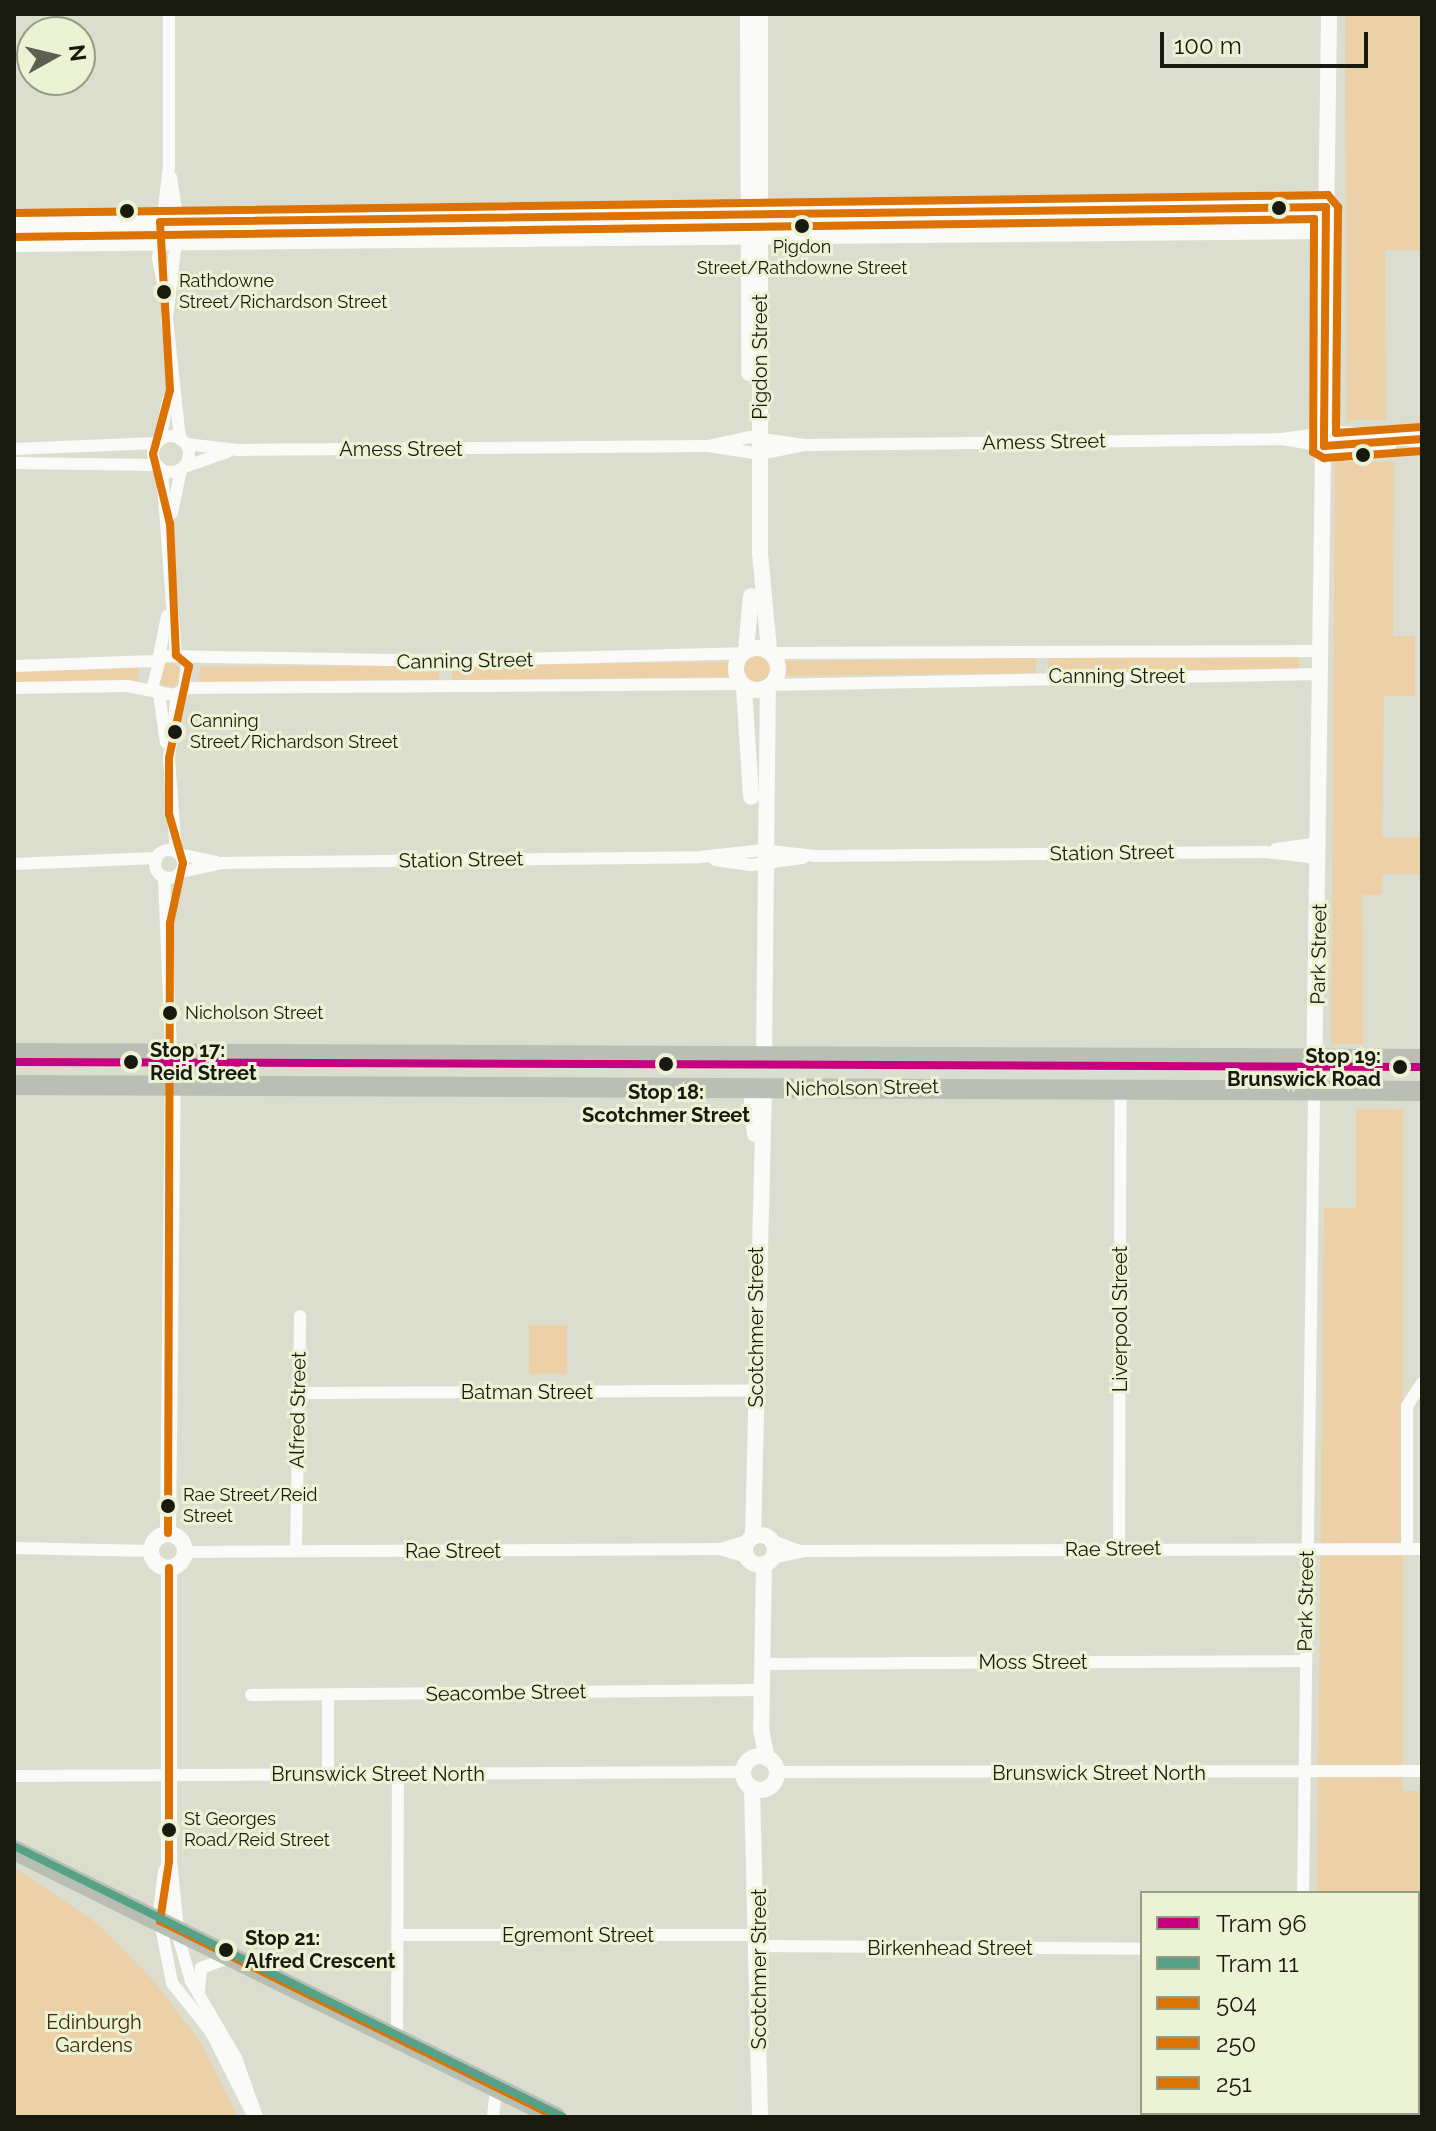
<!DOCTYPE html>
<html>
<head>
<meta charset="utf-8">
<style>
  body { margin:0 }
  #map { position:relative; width:1436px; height:2131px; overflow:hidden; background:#dbdece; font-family:Raleway,sans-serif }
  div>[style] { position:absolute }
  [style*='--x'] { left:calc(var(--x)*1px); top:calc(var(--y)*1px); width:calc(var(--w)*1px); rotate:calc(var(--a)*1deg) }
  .green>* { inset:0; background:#ebd0a8 }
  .round { border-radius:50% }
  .minor>* { height:12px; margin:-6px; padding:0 6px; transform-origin:6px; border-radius:6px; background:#fafaf8 }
  .minor>.ring { margin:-6px; padding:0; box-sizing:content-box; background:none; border:12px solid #fafaf8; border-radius:50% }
  .tertiary>* { height:16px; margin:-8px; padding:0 8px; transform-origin:8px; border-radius:8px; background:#fafaf8 }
  .tertiary>.ring { margin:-8px; padding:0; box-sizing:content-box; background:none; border:16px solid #fafaf8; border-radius:50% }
  .primary>* { height:20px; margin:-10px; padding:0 10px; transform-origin:10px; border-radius:10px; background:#babeb4 }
  .trunk>* { height:20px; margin:-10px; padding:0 10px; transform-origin:10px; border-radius:10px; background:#b7beb2 }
  .bus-1>* { height:8px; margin:-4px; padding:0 4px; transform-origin:4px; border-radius:4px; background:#dc7202 }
  .bus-2>* { height:8px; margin:-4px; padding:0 4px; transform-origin:4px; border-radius:4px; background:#dc7202 }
  .bus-3>* { height:8px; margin:-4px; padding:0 4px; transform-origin:4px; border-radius:4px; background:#dc7202 }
  .tram-1>* { height:8px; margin:-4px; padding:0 4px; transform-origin:4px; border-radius:4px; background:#c6007e }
  .tram-2>* { height:8px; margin:-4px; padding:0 4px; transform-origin:4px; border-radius:4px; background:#58a189 }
  .dots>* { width:22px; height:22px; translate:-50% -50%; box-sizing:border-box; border:4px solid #ecf3d4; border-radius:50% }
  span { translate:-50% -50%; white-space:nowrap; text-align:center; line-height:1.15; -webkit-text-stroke:6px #ecf3d4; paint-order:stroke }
  .bus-label { font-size:18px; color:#181a0f }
  .left { translate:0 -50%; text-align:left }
  .street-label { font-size:20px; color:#181a0f }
  .stop-label { font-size:20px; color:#181a0f; font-weight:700 }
  .right { translate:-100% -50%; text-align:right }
  .park-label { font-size:20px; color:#3f2809 }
  .frame { position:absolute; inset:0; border:16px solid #181a0f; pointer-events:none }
  .legend { position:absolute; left:1140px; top:1891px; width:280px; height:224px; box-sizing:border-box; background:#ecf3d4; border:2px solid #979c85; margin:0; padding:10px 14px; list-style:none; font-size:24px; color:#181a0f }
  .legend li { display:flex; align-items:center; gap:16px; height:40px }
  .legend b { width:40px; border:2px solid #979c85 }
  .north { position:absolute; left:16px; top:16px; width:80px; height:80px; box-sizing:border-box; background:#ecf3d4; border:2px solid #979c85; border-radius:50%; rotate:82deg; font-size:22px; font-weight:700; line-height:32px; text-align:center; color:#181a0f }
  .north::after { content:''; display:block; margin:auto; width:28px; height:36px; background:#5c5f52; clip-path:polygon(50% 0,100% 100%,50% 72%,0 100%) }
  .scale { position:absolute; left:1160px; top:32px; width:208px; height:36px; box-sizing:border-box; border:4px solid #181a0f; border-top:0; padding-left:10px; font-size:24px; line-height:28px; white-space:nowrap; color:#181a0f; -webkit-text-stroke:6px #ecf3d4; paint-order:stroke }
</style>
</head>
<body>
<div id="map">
  <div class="green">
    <div style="clip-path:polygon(1345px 14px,1422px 14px,1422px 250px,1385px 250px,1386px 420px,1347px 420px)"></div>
    <div style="clip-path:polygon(1302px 214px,1303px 226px,1120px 228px,1120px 216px)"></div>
    <div style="clip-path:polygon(1045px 217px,1098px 217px,1098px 230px,1045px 230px)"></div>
    <div style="clip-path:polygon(1031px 218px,1031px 231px,856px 232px,856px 220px)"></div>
    <div style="clip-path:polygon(778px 220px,841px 220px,841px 232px,778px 232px)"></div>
    <div style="clip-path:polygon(733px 221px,733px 232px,612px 234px,612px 222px)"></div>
    <div style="clip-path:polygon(441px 223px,441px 235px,191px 238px,191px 227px)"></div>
    <div style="clip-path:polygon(577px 223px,577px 234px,452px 235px,451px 224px)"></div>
    <div style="clip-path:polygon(154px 227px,154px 239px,14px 241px,14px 228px)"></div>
    <div style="clip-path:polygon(1335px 461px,1394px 462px,1393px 636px,1415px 636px,1415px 696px,1384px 696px,1382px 838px,1421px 838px,1421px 874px,1382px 874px,1382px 895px,1362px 895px,1363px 1044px,1331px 1044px)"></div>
    <div style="clip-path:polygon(1299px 655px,1299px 671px,1048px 673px,1048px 658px)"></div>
    <div class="round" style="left:744px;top:656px;width:26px;height:26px"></div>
    <div style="clip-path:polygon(1036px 658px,1036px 673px,781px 676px,784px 661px)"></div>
    <div style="clip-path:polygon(732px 662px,729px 677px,452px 680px,452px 665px)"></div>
    <div class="round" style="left:157px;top:663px;width:24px;height:24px"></div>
    <div style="clip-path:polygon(439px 665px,439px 680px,199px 682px,200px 667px)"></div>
    <div style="clip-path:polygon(138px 667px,138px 682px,14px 684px,14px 668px)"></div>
    <div style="clip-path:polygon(1356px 1109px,1403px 1110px,1403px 1791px,1422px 1791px,1422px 2117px,1314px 2117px,1418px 2113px,1418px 1893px,1317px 1893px,1324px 1208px,1356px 1208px)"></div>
    <div style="clip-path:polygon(529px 1325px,567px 1325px,567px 1374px,529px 1374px)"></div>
    <div style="clip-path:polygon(14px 1867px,98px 1924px,154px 1981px,200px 2041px,238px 2117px,14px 2117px)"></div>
  </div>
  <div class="minor">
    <div style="--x:171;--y:177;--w:47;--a:81.3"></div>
    <div style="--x:178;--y:223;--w:97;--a:96.5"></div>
    <div style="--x:167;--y:319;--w:121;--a:83.8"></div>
    <div style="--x:167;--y:301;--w:43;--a:-102.1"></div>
    <div style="--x:158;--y:259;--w:95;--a:-83.3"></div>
    <div style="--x:169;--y:165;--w:151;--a:-90"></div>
    <div class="ring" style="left:153px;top:436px;width:24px;height:24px"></div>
    <div style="--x:1282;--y:439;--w:43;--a:9.5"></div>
    <div style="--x:160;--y:440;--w:41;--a:-78.7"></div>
    <div style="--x:186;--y:444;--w:52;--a:6.6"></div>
    <div style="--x:238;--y:450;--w:470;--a:-0.5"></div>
    <div style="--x:708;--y:446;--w:53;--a:8.7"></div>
    <div style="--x:760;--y:454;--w:46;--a:-11.3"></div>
    <div style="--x:708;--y:446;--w:43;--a:-12.1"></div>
    <div style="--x:750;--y:437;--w:56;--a:8.3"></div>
    <div style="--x:805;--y:445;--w:477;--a:-0.7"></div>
    <div style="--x:1282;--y:439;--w:42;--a:-8.1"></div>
    <div style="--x:14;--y:449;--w:143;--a:-2.4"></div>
    <div style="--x:14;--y:463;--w:143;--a:0.8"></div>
    <div style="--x:184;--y:467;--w:46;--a:-19.2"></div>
    <div style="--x:162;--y:470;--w:186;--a:85.7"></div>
    <div style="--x:172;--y:513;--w:45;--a:-78.4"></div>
    <div style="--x:775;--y:653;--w:547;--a:-0.21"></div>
    <div style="--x:159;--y:656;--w:41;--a:-78.7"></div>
    <div style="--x:14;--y:666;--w:141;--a:-2"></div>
    <div style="--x:769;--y:685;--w:552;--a:-1.14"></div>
    <div style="--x:14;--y:688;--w:113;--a:-1"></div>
    <div style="--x:127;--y:686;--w:48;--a:10.8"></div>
    <div style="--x:174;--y:695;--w:11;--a:-27"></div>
    <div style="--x:184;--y:690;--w:29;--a:-84"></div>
    <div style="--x:184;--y:688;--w:554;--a:-0.41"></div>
    <div style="--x:152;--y:689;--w:34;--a:-75"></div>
    <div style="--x:161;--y:656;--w:284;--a:1"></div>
    <div style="--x:445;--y:661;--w:298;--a:-1.5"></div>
    <div style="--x:159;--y:694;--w:49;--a:81.9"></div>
    <div style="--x:1276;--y:849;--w:44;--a:-7.8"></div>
    <div class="ring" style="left:155px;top:850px;width:16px;height:16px"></div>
    <div style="--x:176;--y:852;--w:94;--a:-94.3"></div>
    <div style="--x:169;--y:758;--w:64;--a:-82.8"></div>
    <div style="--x:179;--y:854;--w:38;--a:12"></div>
    <div style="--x:715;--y:860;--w:36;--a:8"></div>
    <div style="--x:751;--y:865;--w:52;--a:-7.7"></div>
    <div style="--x:14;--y:864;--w:143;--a:-2.4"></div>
    <div style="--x:181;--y:872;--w:43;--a:-12.1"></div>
    <div style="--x:223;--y:863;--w:477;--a:-0.7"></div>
    <div style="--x:700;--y:857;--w:62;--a:-6.4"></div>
    <div style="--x:762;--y:850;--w:53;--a:6.5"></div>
    <div style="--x:815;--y:856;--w:450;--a:-0.5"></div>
    <div style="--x:1265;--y:852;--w:54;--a:6.3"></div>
    <div style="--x:164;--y:877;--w:175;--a:87.7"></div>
    <div style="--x:299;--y:1393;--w:457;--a:-0.3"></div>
    <div style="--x:772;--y:1541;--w:27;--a:20"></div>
    <div style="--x:14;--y:1548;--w:136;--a:1.3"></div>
    <div style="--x:1119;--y:1549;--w:460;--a:-89.8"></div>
    <div style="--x:1407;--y:1549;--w:143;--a:-90"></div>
    <div style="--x:1407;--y:1406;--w:27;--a:-57"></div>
    <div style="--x:723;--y:1550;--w:25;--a:16"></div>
    <div style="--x:296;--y:1551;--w:235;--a:-89"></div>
    <div style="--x:185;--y:1552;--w:535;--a:-0.32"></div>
    <div style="--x:720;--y:1549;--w:29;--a:-16"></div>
    <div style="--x:772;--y:1558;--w:33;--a:-12"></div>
    <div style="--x:804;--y:1551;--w:618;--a:-0.19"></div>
    <div style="--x:761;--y:1664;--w:545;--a:-0.32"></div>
    <div style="--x:251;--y:1695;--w:510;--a:-0.56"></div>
    <div style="--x:328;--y:1695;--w:80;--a:90"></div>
    <div style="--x:776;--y:1772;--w:646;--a:-0.09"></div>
    <div style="--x:14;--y:1776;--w:729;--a:-0.31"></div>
    <div style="--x:1303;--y:1893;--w:802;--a:-89.21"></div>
    <div style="--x:160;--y:1921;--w:63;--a:79"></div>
    <div style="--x:172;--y:1983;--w:63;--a:51.5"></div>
    <div style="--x:211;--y:2032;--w:95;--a:63.2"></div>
    <div style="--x:176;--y:1929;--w:54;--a:73.9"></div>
    <div style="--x:191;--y:1981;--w:89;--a:59.7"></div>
    <div style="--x:236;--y:2058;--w:63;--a:70.4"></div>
    <div style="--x:398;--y:1935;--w:360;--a:0"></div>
    <div style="--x:758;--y:1946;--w:384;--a:0.4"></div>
    <div style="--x:199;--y:1991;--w:23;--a:-85"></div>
    <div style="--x:201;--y:1968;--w:33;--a:-20"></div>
    <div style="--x:397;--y:2039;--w:264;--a:-89.8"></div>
    <div style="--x:493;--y:2117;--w:30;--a:-84"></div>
    <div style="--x:1302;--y:2117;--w:4;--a:-90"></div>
  </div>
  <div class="tertiary">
    <div style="--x:748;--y:14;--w:359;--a:89.8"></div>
    <div style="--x:760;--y:14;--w:539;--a:90"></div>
    <div style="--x:760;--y:553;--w:97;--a:84.7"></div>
    <div style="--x:14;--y:225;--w:1312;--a:-0.79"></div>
    <div style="--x:14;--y:244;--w:1312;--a:-0.57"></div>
    <div style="--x:1324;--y:433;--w:98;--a:3.5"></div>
    <div style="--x:1324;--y:446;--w:65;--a:-2.6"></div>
    <div class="ring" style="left:736px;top:648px;width:26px;height:26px"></div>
    <div style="--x:746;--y:650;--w:54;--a:-84.7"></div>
    <div style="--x:744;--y:688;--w:109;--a:86.3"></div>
    <div style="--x:764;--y:1057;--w:370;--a:-89.4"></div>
    <div style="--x:751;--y:1090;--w:44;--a:84.8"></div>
    <div style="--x:1314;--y:1091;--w:1077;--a:-89.2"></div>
    <div style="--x:168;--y:1533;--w:447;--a:-89.4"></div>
    <div class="ring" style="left:151px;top:1534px;width:18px;height:18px"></div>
    <div class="ring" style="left:745px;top:1535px;width:14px;height:14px"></div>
    <div style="--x:753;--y:1537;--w:447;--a:-88.6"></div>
    <div style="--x:764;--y:1564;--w:166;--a:91"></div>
    <div style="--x:761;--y:1730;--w:29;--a:78"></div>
    <div style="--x:169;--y:1568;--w:294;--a:90"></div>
    <div style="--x:169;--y:1862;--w:67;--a:84"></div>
    <div class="ring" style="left:743px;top:1756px;width:18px;height:18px"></div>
    <div style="--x:752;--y:1788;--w:329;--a:88.6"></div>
    <div style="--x:160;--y:1921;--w:50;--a:-83.2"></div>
  </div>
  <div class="primary">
    <div style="--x:14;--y:1053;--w:1408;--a:0.24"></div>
    <div style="--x:14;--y:1085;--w:1408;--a:0.24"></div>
  </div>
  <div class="trunk">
    <div style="--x:14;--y:1850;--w:604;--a:26.23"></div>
  </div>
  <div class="bus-1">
    <div style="--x:168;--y:1533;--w:610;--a:-89.81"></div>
    <div style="--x:170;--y:923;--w:61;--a:-77.8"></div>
    <div style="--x:183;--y:863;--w:51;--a:-105.9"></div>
    <div style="--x:169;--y:814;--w:56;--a:-90"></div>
    <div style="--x:169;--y:758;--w:94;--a:-77.7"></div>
    <div style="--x:189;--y:666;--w:17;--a:-140"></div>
    <div style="--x:176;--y:655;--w:131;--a:-92.6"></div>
    <div style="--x:170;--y:524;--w:72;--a:-103.7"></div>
    <div style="--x:153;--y:454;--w:66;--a:-75.1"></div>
    <div style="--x:170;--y:390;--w:168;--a:-93.4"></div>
    <div style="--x:160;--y:222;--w:1166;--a:-0.74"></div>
    <div style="--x:1326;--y:207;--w:239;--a:90.5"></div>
    <div style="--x:1324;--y:446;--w:98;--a:-4.1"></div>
    <div style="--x:169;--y:1568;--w:294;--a:90"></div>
    <div style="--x:169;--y:1862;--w:60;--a:98.7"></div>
    <div style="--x:160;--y:1921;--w:442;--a:26.3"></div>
  </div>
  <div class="bus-2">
    <div style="--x:14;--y:237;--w:1300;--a:-0.79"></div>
    <div style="--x:1314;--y:219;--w:233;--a:90.2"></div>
    <div style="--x:1313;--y:452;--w:13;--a:29"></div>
    <div style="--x:1324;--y:458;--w:98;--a:-4.1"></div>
  </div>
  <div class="bus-3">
    <div style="--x:14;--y:213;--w:1314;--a:-0.78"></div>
    <div style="--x:1328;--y:195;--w:16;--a:50"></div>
    <div style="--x:1338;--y:207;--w:226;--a:90.5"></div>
    <div style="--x:1336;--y:433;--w:85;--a:-4"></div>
  </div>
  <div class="tram-1">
    <div style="--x:14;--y:1062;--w:1408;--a:0.2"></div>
  </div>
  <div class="tram-2">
    <div style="--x:14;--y:1846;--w:612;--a:26.27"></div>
  </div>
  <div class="dots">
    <div style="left:1279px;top:208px;background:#181a0f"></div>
    <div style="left:127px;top:211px;background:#181a0f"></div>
    <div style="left:802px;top:226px;background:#181a0f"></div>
    <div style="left:164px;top:292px;background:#181a0f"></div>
    <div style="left:1363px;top:455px;background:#181a0f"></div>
    <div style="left:175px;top:732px;background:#181a0f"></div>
    <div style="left:170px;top:1013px;background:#181a0f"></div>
    <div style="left:131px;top:1062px;background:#181a0f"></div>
    <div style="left:666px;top:1064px;background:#181a0f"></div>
    <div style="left:1400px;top:1067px;background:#181a0f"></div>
    <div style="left:168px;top:1506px;background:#181a0f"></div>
    <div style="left:169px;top:1830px;background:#181a0f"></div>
    <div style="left:226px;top:1950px;background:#181a0f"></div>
  </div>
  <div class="bus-label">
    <span style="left:802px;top:258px">Pigdon<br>Street/Rathdowne Street</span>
    <span class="left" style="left:179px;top:292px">Rathdowne<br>Street/Richardson Street</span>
    <span class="left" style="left:190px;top:732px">Canning<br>Street/Richardson Street</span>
    <span class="left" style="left:185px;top:1013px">Nicholson Street</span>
    <span class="left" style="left:183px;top:1506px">Rae Street/Reid<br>Street</span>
    <span class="left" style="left:184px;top:1830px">St Georges<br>Road/Reid Street</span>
  </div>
  <div class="street-label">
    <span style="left:760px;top:357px;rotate:-90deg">Pigdon Street</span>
    <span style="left:1044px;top:442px;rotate:-1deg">Amess Street</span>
    <span style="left:401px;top:449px">Amess Street</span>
    <span style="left:465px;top:661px;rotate:-1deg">Canning Street</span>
    <span style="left:1117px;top:676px">Canning Street</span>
    <span style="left:1112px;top:853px;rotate:-1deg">Station Street</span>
    <span style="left:461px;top:860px;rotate:-1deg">Station Street</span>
    <span style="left:1319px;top:954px;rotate:-89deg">Park Street</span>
    <span style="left:862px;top:1088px;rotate:-1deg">Nicholson Street</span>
    <span style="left:1120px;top:1319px;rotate:-90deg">Liverpool Street</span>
    <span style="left:756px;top:1327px;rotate:-90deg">Scotchmer Street</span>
    <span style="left:527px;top:1392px">Batman Street</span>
    <span style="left:298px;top:1410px;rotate:-89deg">Alfred Street</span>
    <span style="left:1113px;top:1549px;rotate:-1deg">Rae Street</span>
    <span style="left:453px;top:1551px">Rae Street</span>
    <span style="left:1306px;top:1601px;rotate:-89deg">Park Street</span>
    <span style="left:1033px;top:1662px">Moss Street</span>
    <span style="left:506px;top:1693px;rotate:-1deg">Seacombe Street</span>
    <span style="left:1099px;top:1773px">Brunswick Street North</span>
    <span style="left:378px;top:1774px">Brunswick Street North</span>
    <span style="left:578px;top:1935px">Egremont Street</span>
    <span style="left:950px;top:1948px">Birkenhead Street</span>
    <span style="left:759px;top:1969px;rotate:-90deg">Scotchmer Street</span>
  </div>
  <div class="stop-label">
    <span class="left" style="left:150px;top:1062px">Stop 17:<br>Reid Street</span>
    <span class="right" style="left:1381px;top:1068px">Stop 19:<br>Brunswick Road</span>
    <span style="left:666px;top:1104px">Stop 18:<br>Scotchmer Street</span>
    <span class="left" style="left:245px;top:1950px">Stop 21:<br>Alfred Crescent</span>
  </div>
  <div class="park-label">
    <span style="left:94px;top:2034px">Edinburgh<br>Gardens</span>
  </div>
  <div class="frame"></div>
  <ul class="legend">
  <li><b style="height:10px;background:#c6007e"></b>Tram 96</li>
  <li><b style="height:10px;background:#58a189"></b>Tram 11</li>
  <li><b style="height:10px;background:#dc7202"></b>504</li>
  <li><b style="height:10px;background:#dc7202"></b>250</li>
  <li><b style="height:10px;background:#dc7202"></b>251</li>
  </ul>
  <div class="north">N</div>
  <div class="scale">100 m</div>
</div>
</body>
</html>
